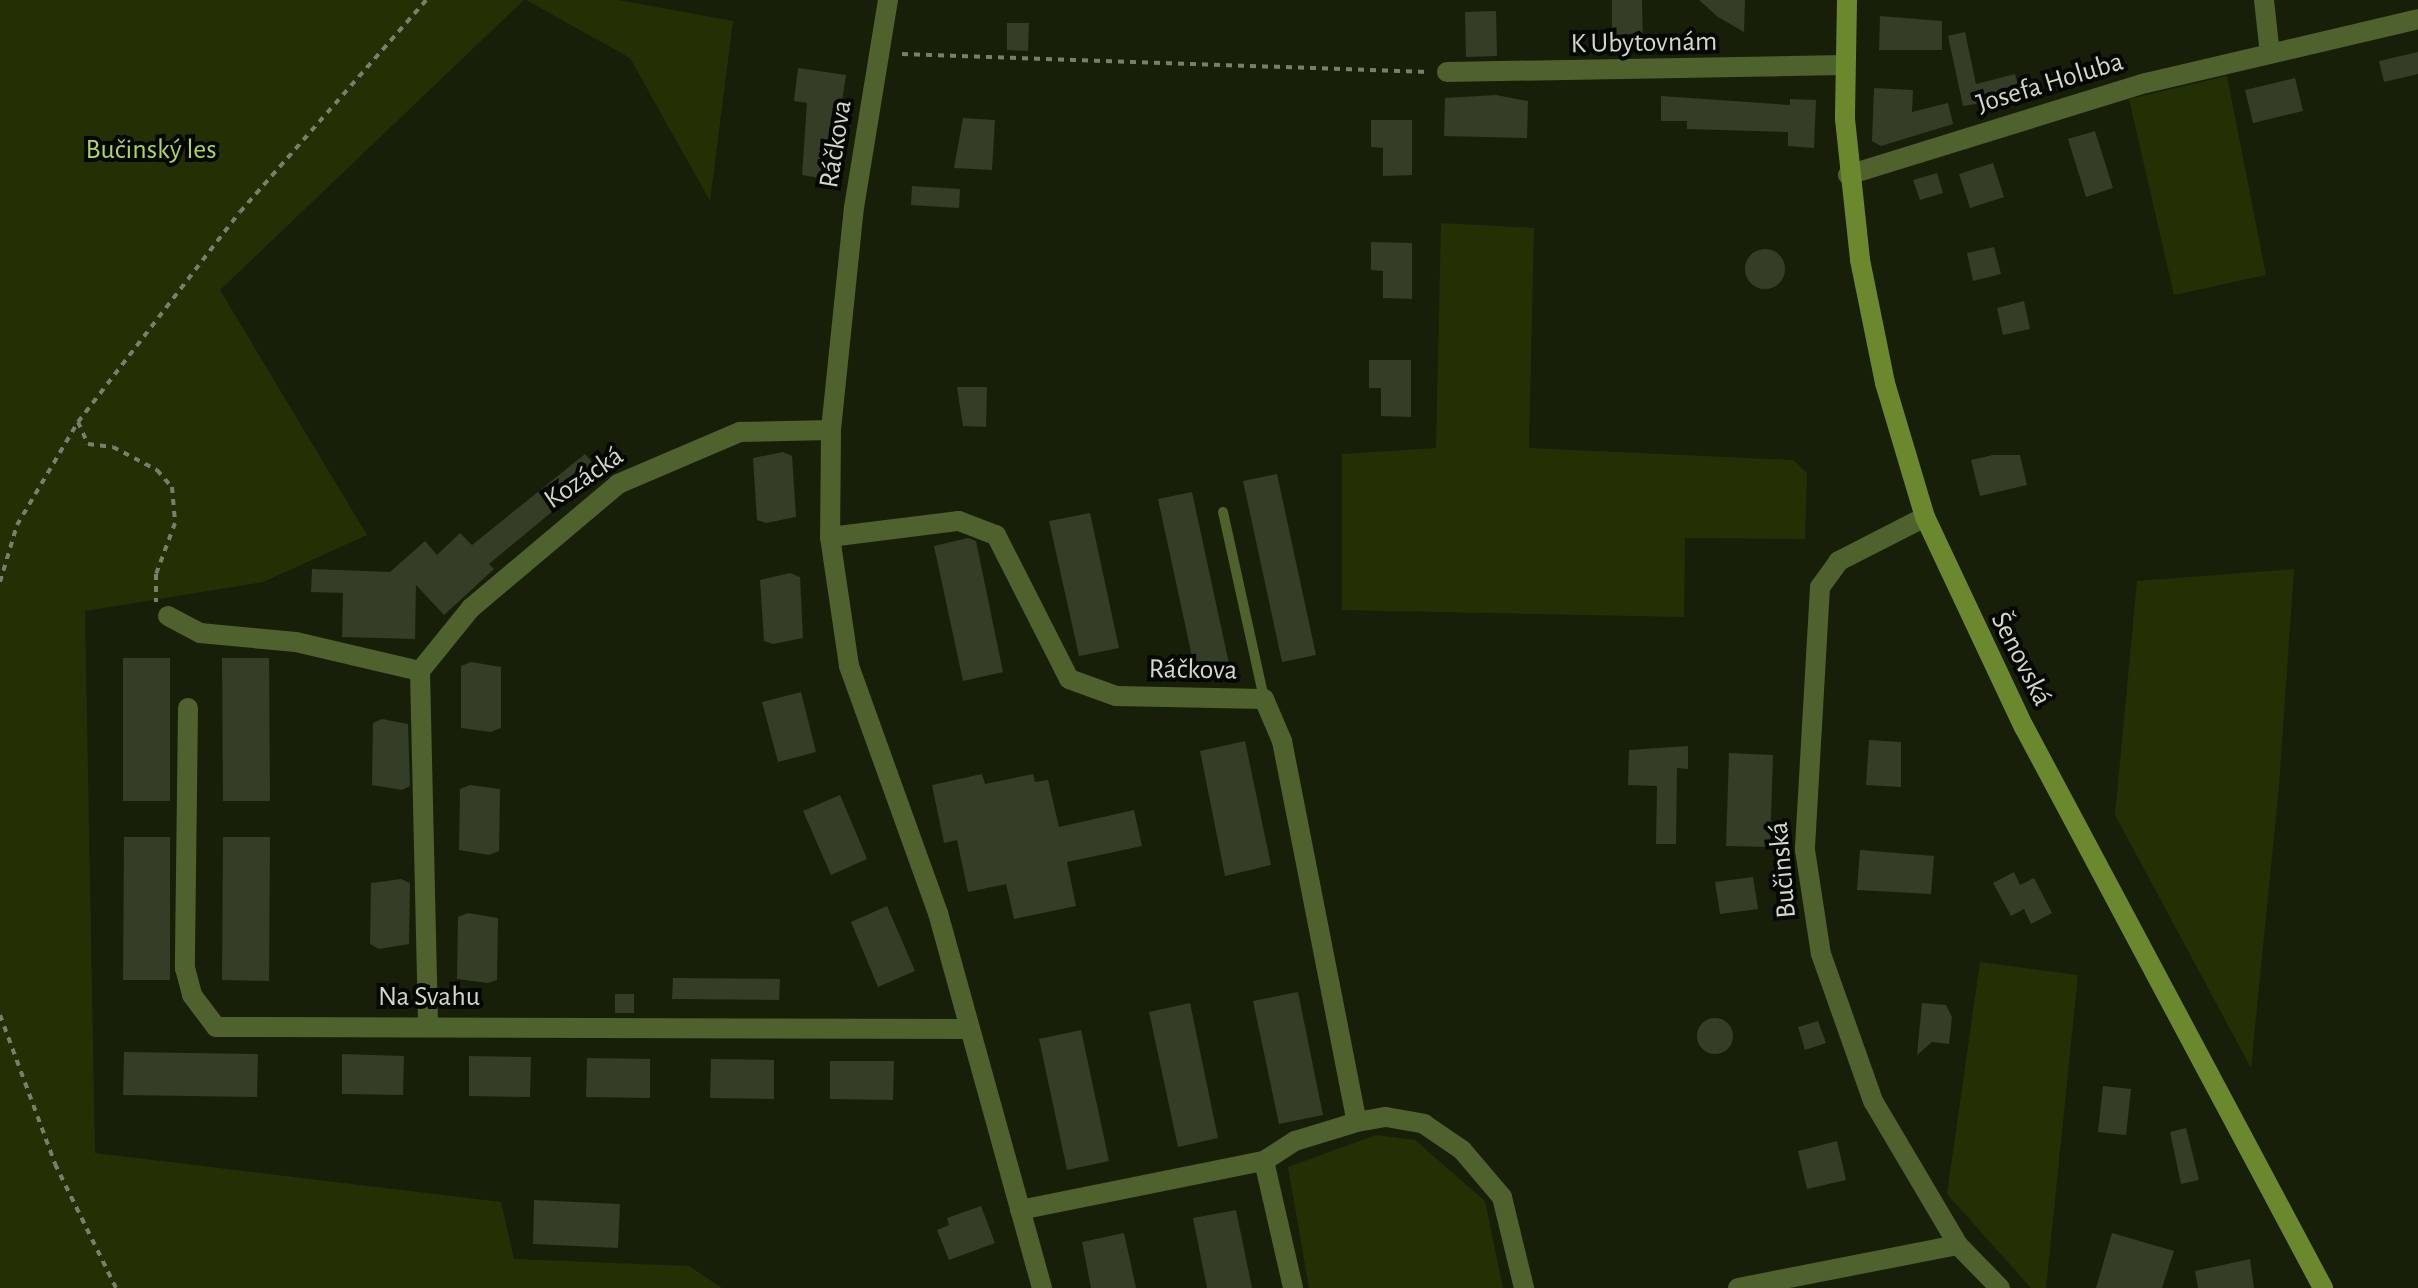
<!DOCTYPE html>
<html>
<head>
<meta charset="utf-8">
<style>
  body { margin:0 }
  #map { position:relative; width:2418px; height:1288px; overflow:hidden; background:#171f09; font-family:"Alegreya Sans",sans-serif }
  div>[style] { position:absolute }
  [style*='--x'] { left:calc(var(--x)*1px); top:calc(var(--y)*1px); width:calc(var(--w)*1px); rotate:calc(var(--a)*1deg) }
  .green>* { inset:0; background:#233004 }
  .building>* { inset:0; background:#343d26 }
  .round { border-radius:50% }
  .path>* { height:4px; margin-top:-2px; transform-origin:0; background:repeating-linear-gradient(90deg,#787f6d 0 6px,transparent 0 12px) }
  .service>* { height:10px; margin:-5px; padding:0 5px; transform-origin:5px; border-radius:5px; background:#4f612c }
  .minor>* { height:20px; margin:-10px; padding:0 10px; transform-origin:10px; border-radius:10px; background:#4f612c }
  .secondary>* { height:20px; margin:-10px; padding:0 10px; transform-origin:10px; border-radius:10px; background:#6c882f }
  span { translate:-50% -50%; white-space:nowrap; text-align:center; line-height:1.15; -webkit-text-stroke:8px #050802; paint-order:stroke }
  .street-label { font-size:28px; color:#d2d7c9 }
  .park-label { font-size:28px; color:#aed464 }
</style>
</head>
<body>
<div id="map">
  <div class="green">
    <div style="clip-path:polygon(0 0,524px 0,220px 290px,367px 535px,263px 582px,85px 611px,95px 1153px,501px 1202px,514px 1259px,689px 1266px,722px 1288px,0 1288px)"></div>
    <div style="clip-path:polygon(526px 0,618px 0,733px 21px,710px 201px,630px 58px)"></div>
    <div style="clip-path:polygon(2227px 76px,2266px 275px,2174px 295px,2129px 99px)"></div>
    <div style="clip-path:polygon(1441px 223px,1534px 228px,1529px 448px,1793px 460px,1807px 473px,1805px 539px,1685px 538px,1684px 617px,1342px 610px,1342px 454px,1436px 448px)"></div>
    <div style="clip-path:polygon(2294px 569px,2279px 786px,2251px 1068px,2115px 815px,2137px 581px)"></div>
    <div style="clip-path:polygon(1980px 962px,2078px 975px,2046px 1288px,2031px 1288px,1947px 1194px)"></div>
    <div style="clip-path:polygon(1376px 1135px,1415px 1140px,1485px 1201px,1503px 1288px,1309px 1288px,1288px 1167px)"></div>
  </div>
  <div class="building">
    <div style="clip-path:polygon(1612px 0,1642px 0,1643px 51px,1612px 51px)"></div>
    <div style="clip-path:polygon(1699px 0,1745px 0,1744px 32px,1718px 17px)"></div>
    <div style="clip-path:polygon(1496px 11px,1497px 56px,1466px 57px,1465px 12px)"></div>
    <div style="clip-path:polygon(1880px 16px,1942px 21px,1942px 50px,1879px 50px)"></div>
    <div style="clip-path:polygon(1007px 23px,1029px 23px,1028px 51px,1007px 50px)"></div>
    <div style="clip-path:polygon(1965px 32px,1976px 84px,2015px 74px,2021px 97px,1963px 106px,1948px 36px)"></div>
    <div style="clip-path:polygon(2418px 52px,2418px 74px,2384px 82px,2379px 61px)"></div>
    <div style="clip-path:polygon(798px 68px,846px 75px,830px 180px,802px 175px,807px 103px,794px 101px)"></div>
    <div style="clip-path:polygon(2295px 78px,2303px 111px,2253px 123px,2245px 90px)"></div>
    <div style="clip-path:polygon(1874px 88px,1913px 90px,1912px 112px,1948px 103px,1953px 124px,1881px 146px,1872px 141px)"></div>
    <div style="clip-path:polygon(1496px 95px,1528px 101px,1527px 138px,1444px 136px,1445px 98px)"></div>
    <div style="clip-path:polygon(1661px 96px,1790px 105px,1790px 99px,1816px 100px,1814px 148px,1788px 146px,1788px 132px,1687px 129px,1687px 121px,1661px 121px)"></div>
    <div style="clip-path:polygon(963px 118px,995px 120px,992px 170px,954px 168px)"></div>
    <div style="clip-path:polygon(1371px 120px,1412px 120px,1412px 175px,1383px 176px,1383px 148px,1371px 147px)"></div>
    <div style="clip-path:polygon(2095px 131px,2113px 188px,2086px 197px,2068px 139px)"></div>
    <div style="clip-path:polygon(1993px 163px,2004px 197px,1970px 208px,1959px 174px)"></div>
    <div style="clip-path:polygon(1937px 173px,1943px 193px,1920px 200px,1913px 180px)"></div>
    <div style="clip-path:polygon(912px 186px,960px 189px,959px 208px,911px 205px)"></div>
    <div style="clip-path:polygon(1371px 242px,1412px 243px,1412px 299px,1383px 298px,1383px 271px,1371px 270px)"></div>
    <div style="clip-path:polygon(1994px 247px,2001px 274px,1973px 281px,1967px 253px)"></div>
    <div class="round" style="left:1745px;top:249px;width:40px;height:40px"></div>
    <div style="clip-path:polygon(2024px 301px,2030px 329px,2003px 335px,1997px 308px)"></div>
    <div style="clip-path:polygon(1369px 360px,1411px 360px,1411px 417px,1381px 416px,1381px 388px,1369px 388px)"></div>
    <div style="clip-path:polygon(957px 387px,987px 387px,986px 427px,963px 426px)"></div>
    <div style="clip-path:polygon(783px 452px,792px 456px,796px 517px,766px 523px,757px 520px,753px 458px)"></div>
    <div style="clip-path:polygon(585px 454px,600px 472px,489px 564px,494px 569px,444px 615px,416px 585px,415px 639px,342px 637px,343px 593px,311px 592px,312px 569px,390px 572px,425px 541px,437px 555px,460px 533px,472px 545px)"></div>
    <div style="clip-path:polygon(1993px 455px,2020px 455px,2027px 485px,1980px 496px,1971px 460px)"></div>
    <div style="clip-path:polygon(1277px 474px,1316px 655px,1282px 662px,1243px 481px)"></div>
    <div style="clip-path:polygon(1192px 492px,1231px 673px,1197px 680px,1158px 499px)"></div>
    <div style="clip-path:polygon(1090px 513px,1119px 648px,1079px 656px,1049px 521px)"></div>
    <div style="clip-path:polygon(968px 538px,976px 541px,1003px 672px,963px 681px,934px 546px)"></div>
    <div style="clip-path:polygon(790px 573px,800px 577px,803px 638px,773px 644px,764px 641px,760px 580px)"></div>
    <div style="clip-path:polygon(123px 658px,170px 658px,170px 801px,123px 801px)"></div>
    <div style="clip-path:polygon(222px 658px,269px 658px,270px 801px,223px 801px)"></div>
    <div style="clip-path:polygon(471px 662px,501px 667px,501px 728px,491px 732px,461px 728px,461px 666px)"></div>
    <div style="clip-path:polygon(801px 692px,816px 752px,778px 762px,762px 702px)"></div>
    <div style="clip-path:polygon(382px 719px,408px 724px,410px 786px,402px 790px,372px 785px,373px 723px)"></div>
    <div style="clip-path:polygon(1869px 740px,1901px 742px,1901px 787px,1866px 785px)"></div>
    <div style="clip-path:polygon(1245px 741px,1271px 865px,1225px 876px,1200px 751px)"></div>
    <div style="clip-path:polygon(1688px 746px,1688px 769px,1677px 768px,1676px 844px,1656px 844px,1657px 786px,1628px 785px,1629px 750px)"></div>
    <div style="clip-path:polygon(1729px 753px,1773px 755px,1770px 847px,1726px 846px)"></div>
    <div style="clip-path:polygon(982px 774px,985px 784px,1033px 774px,1035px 782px,1048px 780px,1059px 827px,1134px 810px,1142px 846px,1067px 862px,1076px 906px,1014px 919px,1006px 884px,968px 892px,957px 840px,944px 843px,932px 785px)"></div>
    <div style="clip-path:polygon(470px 785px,500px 789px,499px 851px,489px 855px,459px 850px,460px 789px)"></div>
    <div style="clip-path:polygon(840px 795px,867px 859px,831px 875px,803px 811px)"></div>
    <div style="clip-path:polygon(124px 837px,170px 837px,170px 980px,123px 980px)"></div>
    <div style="clip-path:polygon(223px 837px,270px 837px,269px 981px,222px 980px)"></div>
    <div style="clip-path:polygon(1860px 850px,1934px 856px,1931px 894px,1857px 890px)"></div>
    <div style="clip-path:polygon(2014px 872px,2020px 885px,2034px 878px,2052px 913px,2031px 924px,2024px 909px,2011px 916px,1993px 883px)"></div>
    <div style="clip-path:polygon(1753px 877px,1758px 909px,1720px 914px,1715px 882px)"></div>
    <div style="clip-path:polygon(401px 879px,410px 883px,409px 944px,379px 949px,370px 944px,371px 883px)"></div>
    <div style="clip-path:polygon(887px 906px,915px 971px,878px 987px,851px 922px)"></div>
    <div style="clip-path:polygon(468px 913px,498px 918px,497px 980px,488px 983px,457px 979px,458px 917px)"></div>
    <div style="clip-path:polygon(673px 978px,780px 979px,779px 1000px,672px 999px)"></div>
    <div style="clip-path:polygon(1298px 992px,1323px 1115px,1279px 1124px,1253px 1001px)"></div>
    <div style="clip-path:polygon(615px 994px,634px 994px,634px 1013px,615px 1013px)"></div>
    <div style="clip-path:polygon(1190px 1003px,1218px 1138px,1178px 1147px,1149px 1012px)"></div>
    <div style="clip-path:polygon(1922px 1003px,1946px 1005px,1952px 1017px,1949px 1044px,1932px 1042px,1917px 1055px)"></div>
    <div class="round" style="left:1697px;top:1018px;width:36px;height:36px"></div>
    <div style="clip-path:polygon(1818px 1021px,1826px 1043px,1805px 1050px,1798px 1027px)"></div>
    <div style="clip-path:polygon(1081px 1030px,1109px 1161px,1067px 1170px,1039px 1039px)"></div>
    <div style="clip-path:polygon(124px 1052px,258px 1054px,257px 1097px,123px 1095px)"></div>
    <div style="clip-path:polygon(342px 1054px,404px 1056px,403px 1095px,342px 1094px)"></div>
    <div style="clip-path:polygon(469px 1056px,531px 1057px,530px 1097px,469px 1096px)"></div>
    <div style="clip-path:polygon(587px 1058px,650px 1059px,650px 1098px,586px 1097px)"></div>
    <div style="clip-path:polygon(711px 1059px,774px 1060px,774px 1099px,710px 1098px)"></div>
    <div style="clip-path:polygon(830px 1061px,894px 1061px,893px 1100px,830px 1099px)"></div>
    <div style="clip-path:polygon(2103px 1086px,2131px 1089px,2126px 1135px,2098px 1132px)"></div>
    <div style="clip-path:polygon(2186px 1128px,2199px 1180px,2181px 1184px,2170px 1132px)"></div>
    <div style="clip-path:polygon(1837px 1141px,1846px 1180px,1807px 1189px,1798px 1151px)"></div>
    <div style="clip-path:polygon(534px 1200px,620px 1204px,618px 1248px,533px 1244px)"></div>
    <div style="clip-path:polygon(981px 1206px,995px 1243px,949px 1260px,937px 1230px,949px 1225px,947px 1218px)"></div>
    <div style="clip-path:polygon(1236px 1210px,1252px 1288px,1207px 1288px,1193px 1218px)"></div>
    <div style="clip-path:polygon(1124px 1233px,1136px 1288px,1091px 1288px,1082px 1242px)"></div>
    <div style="clip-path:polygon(2112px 1233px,2174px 1251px,2162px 1288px,2096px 1288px)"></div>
    <div style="clip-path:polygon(2250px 1259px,2254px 1288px,2198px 1288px,2195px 1271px)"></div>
  </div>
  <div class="path">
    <div style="--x:902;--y:54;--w:527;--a:1.96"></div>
    <div style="--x:78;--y:422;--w:24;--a:66"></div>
    <div style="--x:88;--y:444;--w:25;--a:7"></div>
    <div style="--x:113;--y:447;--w:50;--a:27.6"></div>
    <div style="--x:157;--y:470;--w:23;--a:49"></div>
    <div style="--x:172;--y:487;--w:36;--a:85"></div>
    <div style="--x:175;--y:523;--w:54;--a:110.4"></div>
    <div style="--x:156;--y:574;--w:28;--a:90"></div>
    <div style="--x:0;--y:582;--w:59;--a:-73.4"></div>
    <div style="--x:17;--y:525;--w:120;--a:-59.4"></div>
    <div style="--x:78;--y:422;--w:265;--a:-52.4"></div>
    <div style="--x:240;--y:212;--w:282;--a:-48.7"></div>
    <div style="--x:0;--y:1015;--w:159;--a:69.7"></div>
    <div style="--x:55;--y:1164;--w:138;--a:63.8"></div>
  </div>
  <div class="service">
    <div style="--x:1223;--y:512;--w:191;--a:77.6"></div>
  </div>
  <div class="minor">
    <div style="--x:888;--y:0;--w:210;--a:99.3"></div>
    <div style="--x:854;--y:207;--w:224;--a:95.9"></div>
    <div style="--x:831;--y:430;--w:107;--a:90.5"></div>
    <div style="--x:830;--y:537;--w:130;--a:81.6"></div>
    <div style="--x:849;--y:666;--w:263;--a:70.2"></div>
    <div style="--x:938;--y:913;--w:389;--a:74.5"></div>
    <div style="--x:2264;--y:0;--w:54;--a:83.7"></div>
    <div style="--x:1447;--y:72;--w:396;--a:-1"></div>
    <div style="--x:1848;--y:175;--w:312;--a:-17.2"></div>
    <div style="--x:2146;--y:83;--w:279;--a:-13.2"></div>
    <div style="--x:1925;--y:517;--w:97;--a:152.9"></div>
    <div style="--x:1839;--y:561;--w:32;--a:126"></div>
    <div style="--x:1820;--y:587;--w:263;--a:93.3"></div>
    <div style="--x:1805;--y:850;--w:105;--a:81.3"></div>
    <div style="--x:1821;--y:954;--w:156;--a:70.5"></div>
    <div style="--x:1873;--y:1101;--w:167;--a:59.4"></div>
    <div style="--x:1958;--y:1245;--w:60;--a:45.7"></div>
    <div style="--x:830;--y:537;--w:130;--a:-7.1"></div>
    <div style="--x:959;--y:521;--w:40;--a:21"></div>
    <div style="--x:996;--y:535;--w:161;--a:63.1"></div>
    <div style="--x:1069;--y:679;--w:50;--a:19.9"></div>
    <div style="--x:1116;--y:696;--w:148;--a:1.2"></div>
    <div style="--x:1264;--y:699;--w:46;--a:66.8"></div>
    <div style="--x:1282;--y:741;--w:388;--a:78.9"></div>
    <div style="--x:1357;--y:1122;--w:29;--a:-10"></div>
    <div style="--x:1386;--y:1117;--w:39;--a:10"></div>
    <div style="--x:1424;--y:1124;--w:46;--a:34.4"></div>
    <div style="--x:1462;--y:1150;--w:62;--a:49.6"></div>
    <div style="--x:1502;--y:1197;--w:94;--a:76.4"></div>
    <div style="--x:168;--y:616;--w:36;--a:28"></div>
    <div style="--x:200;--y:633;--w:96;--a:5.4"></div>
    <div style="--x:296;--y:642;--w:127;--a:13.2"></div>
    <div style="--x:420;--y:671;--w:81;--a:-51"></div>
    <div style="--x:471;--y:608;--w:192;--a:-40.1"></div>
    <div style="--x:618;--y:484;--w:133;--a:-23.1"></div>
    <div style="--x:740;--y:432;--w:91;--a:-1.3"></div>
    <div style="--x:420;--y:671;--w:353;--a:88.7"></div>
    <div style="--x:188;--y:708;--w:260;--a:90.7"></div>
    <div style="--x:185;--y:968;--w:28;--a:75"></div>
    <div style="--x:192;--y:995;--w:40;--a:53"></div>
    <div style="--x:216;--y:1027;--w:754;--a:0.15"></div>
    <div style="--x:1264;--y:1161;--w:130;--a:77.1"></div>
    <div style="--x:1020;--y:1210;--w:249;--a:-11.4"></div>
    <div style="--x:1264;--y:1161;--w:37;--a:-33"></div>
    <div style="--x:1295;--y:1141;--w:65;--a:-17"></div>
    <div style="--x:1738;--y:1288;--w:224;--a:-11.1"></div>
  </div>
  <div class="secondary">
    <div style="--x:1847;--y:0;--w:119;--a:91"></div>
    <div style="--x:1845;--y:119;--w:142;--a:83.9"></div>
    <div style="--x:1860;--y:260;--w:126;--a:78.5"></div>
    <div style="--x:1885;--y:383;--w:140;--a:73.4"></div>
    <div style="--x:1925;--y:517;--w:232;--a:64.8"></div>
    <div style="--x:2024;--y:727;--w:636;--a:61.94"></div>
  </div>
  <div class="street-label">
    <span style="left:1644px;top:43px;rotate:-1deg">K Ubytovnám</span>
    <span style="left:2050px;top:83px;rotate:-17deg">Josefa Holuba</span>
    <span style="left:836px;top:144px;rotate:-81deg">Ráčkova</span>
    <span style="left:584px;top:478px;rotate:-34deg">Kozácká</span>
    <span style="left:2021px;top:659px;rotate:63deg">Šenovská</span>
    <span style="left:1193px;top:670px;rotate:1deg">Ráčkova</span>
    <span style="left:1783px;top:870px;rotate:-95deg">Bučinská</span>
    <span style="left:429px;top:997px">Na Svahu</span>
  </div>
  <div class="park-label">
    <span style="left:151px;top:150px">Bučinský les</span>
  </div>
</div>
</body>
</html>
